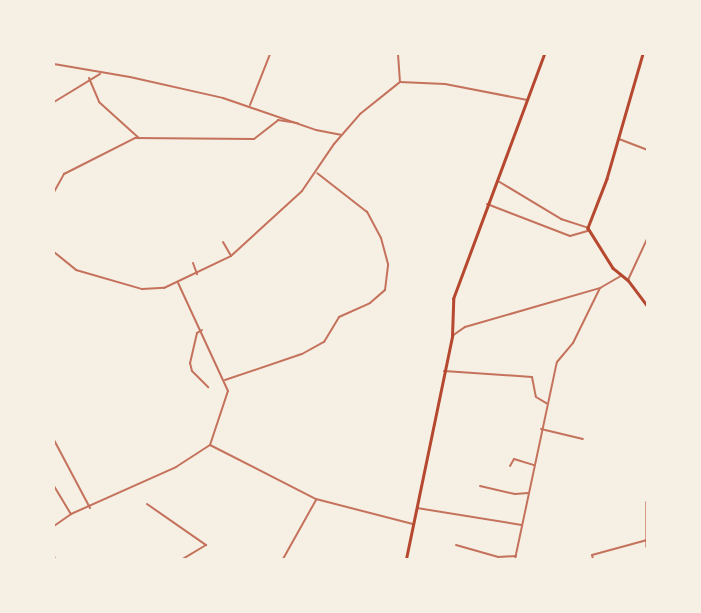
<!DOCTYPE html>
<html>
<head>
<meta charset="utf-8">
<style>
  body { margin:0 }
  #map { position:relative; width:701px; height:613px; overflow:hidden; background:#f6efe4; font-family:Roboto,sans-serif }
  div>[style] { position:absolute }
  [style*='--x'] { left:calc(var(--x)*1px); top:calc(var(--y)*1px); width:calc(var(--w)*1px); rotate:calc(var(--a)*1deg) }
  .minor>* { height:2px; margin:-1px; padding:0 1px; transform-origin:1px; border-radius:1px; background:#c5725c }
  .secondary>* { height:2.5px; margin:-1.25px; padding:0 1.25px; transform-origin:1.25px; border-radius:1.25px; background:#b5482f }
  span { translate:-50% -50%; white-space:nowrap; text-align:center; line-height:1.15; -webkit-text-stroke:4.5px #f6efe4; paint-order:stroke }
  .frame { position:absolute; inset:0; border:55px solid #f6efe4; pointer-events:none }
</style>
</head>
<body>
<div id="map">
  <div class="minor">
    <div style="--x:398;--y:54;--w:28;--a:86"></div>
    <div style="--x:54;--y:64;--w:77;--a:9.7"></div>
    <div style="--x:130;--y:77;--w:95;--a:12.7"></div>
    <div style="--x:223;--y:98;--w:98;--a:19"></div>
    <div style="--x:316;--y:130;--w:25;--a:11"></div>
    <div style="--x:89;--y:78;--w:26;--a:67"></div>
    <div style="--x:99;--y:102;--w:54;--a:42"></div>
    <div style="--x:54;--y:102;--w:54;--a:-31.3"></div>
    <div style="--x:250;--y:105;--w:55;--a:-68.6"></div>
    <div style="--x:619;--y:139;--w:30;--a:21"></div>
    <div style="--x:498;--y:181;--w:74;--a:31.1"></div>
    <div style="--x:561;--y:219;--w:28;--a:18"></div>
    <div style="--x:487;--y:204;--w:89;--a:21.1"></div>
    <div style="--x:570;--y:236;--w:19;--a:-16"></div>
    <div style="--x:54;--y:209;--w:17;--a:-90"></div>
    <div style="--x:54;--y:192;--w:21;--a:-61"></div>
    <div style="--x:64;--y:174;--w:80;--a:-26.9"></div>
    <div style="--x:135;--y:138;--w:119;--a:0.5"></div>
    <div style="--x:254;--y:139;--w:31;--a:-38"></div>
    <div style="--x:278;--y:120;--w:20;--a:9"></div>
    <div style="--x:223;--y:242;--w:16;--a:60"></div>
    <div style="--x:54;--y:252;--w:28;--a:39"></div>
    <div style="--x:76;--y:270;--w:69;--a:16.1"></div>
    <div style="--x:142;--y:289;--w:22;--a:-3"></div>
    <div style="--x:164;--y:288;--w:74;--a:-25.5"></div>
    <div style="--x:231;--y:256;--w:96;--a:-42.5"></div>
    <div style="--x:302;--y:191;--w:57;--a:-55.8"></div>
    <div style="--x:334;--y:144;--w:40;--a:-49"></div>
    <div style="--x:360;--y:114;--w:51;--a:-38.7"></div>
    <div style="--x:400;--y:82;--w:45;--a:2.5"></div>
    <div style="--x:445;--y:84;--w:84;--a:11"></div>
    <div style="--x:193;--y:263;--w:12;--a:70"></div>
    <div style="--x:628;--y:280;--w:45;--a:-65.1"></div>
    <div style="--x:202;--y:330;--w:6;--a:149"></div>
    <div style="--x:197;--y:333;--w:31;--a:103"></div>
    <div style="--x:190;--y:363;--w:8;--a:76"></div>
    <div style="--x:192;--y:371;--w:23;--a:45"></div>
    <div style="--x:452;--y:336;--w:16;--a:-35"></div>
    <div style="--x:465;--y:327;--w:141;--a:-16.1"></div>
    <div style="--x:444;--y:371;--w:88;--a:3.9"></div>
    <div style="--x:532;--y:377;--w:20;--a:79"></div>
    <div style="--x:536;--y:397;--w:12;--a:31"></div>
    <div style="--x:225;--y:380;--w:81;--a:-18.7"></div>
    <div style="--x:302;--y:354;--w:25;--a:-29"></div>
    <div style="--x:324;--y:342;--w:29;--a:-59"></div>
    <div style="--x:339;--y:317;--w:34;--a:-24"></div>
    <div style="--x:370;--y:303;--w:20;--a:-41"></div>
    <div style="--x:385;--y:290;--w:26;--a:-83"></div>
    <div style="--x:388;--y:264;--w:27;--a:-105"></div>
    <div style="--x:381;--y:238;--w:30;--a:-118"></div>
    <div style="--x:367;--y:212;--w:63;--a:-142"></div>
    <div style="--x:541;--y:429;--w:43;--a:13.4"></div>
    <div style="--x:54;--y:440;--w:77;--a:62.1"></div>
    <div style="--x:210;--y:445;--w:119;--a:27"></div>
    <div style="--x:316;--y:499;--w:100;--a:14.5"></div>
    <div style="--x:510;--y:466;--w:8;--a:-60"></div>
    <div style="--x:514;--y:459;--w:21;--a:17"></div>
    <div style="--x:54;--y:486;--w:33;--a:59"></div>
    <div style="--x:480;--y:486;--w:36;--a:13"></div>
    <div style="--x:515;--y:494;--w:13;--a:-4"></div>
    <div style="--x:147;--y:504;--w:72;--a:34.8"></div>
    <div style="--x:206;--y:545;--w:27;--a:149"></div>
    <div style="--x:417;--y:508;--w:106;--a:9.2"></div>
    <div style="--x:54;--y:526;--w:21;--a:-35"></div>
    <div style="--x:71;--y:514;--w:115;--a:-24.1"></div>
    <div style="--x:176;--y:467;--w:40;--a:-32.9"></div>
    <div style="--x:210;--y:445;--w:57;--a:-71.6"></div>
    <div style="--x:228;--y:391;--w:119;--a:-114.8"></div>
    <div style="--x:456;--y:545;--w:44;--a:15.9"></div>
    <div style="--x:498;--y:557;--w:18;--a:-3"></div>
    <div style="--x:54;--y:556;--w:3;--a:72"></div>
    <div style="--x:283;--y:559;--w:68;--a:-60.8"></div>
    <div style="--x:515;--y:559;--w:201;--a:-78"></div>
    <div style="--x:557;--y:362;--w:25;--a:-50"></div>
    <div style="--x:573;--y:343;--w:61;--a:-63.9"></div>
    <div style="--x:600;--y:288;--w:24;--a:-30"></div>
    <div style="--x:593;--y:559;--w:4;--a:-104"></div>
    <div style="--x:592;--y:555;--w:57;--a:-15.3"></div>
  </div>
  <div class="secondary">
    <div style="--x:643;--y:54;--w:130;--a:106.1"></div>
    <div style="--x:607;--y:179;--w:53;--a:111.2"></div>
    <div style="--x:588;--y:228;--w:47;--a:58"></div>
    <div style="--x:613;--y:268;--w:19;--a:39"></div>
    <div style="--x:628;--y:280;--w:31;--a:53"></div>
    <div style="--x:647;--y:502;--w:44;--a:90"></div>
    <div style="--x:406;--y:559;--w:228;--a:-78.3"></div>
    <div style="--x:452;--y:336;--w:37;--a:-88"></div>
    <div style="--x:453;--y:299;--w:261;--a:-69.6"></div>
  </div>
  <div class="frame"></div>
</div>
</body>
</html>
